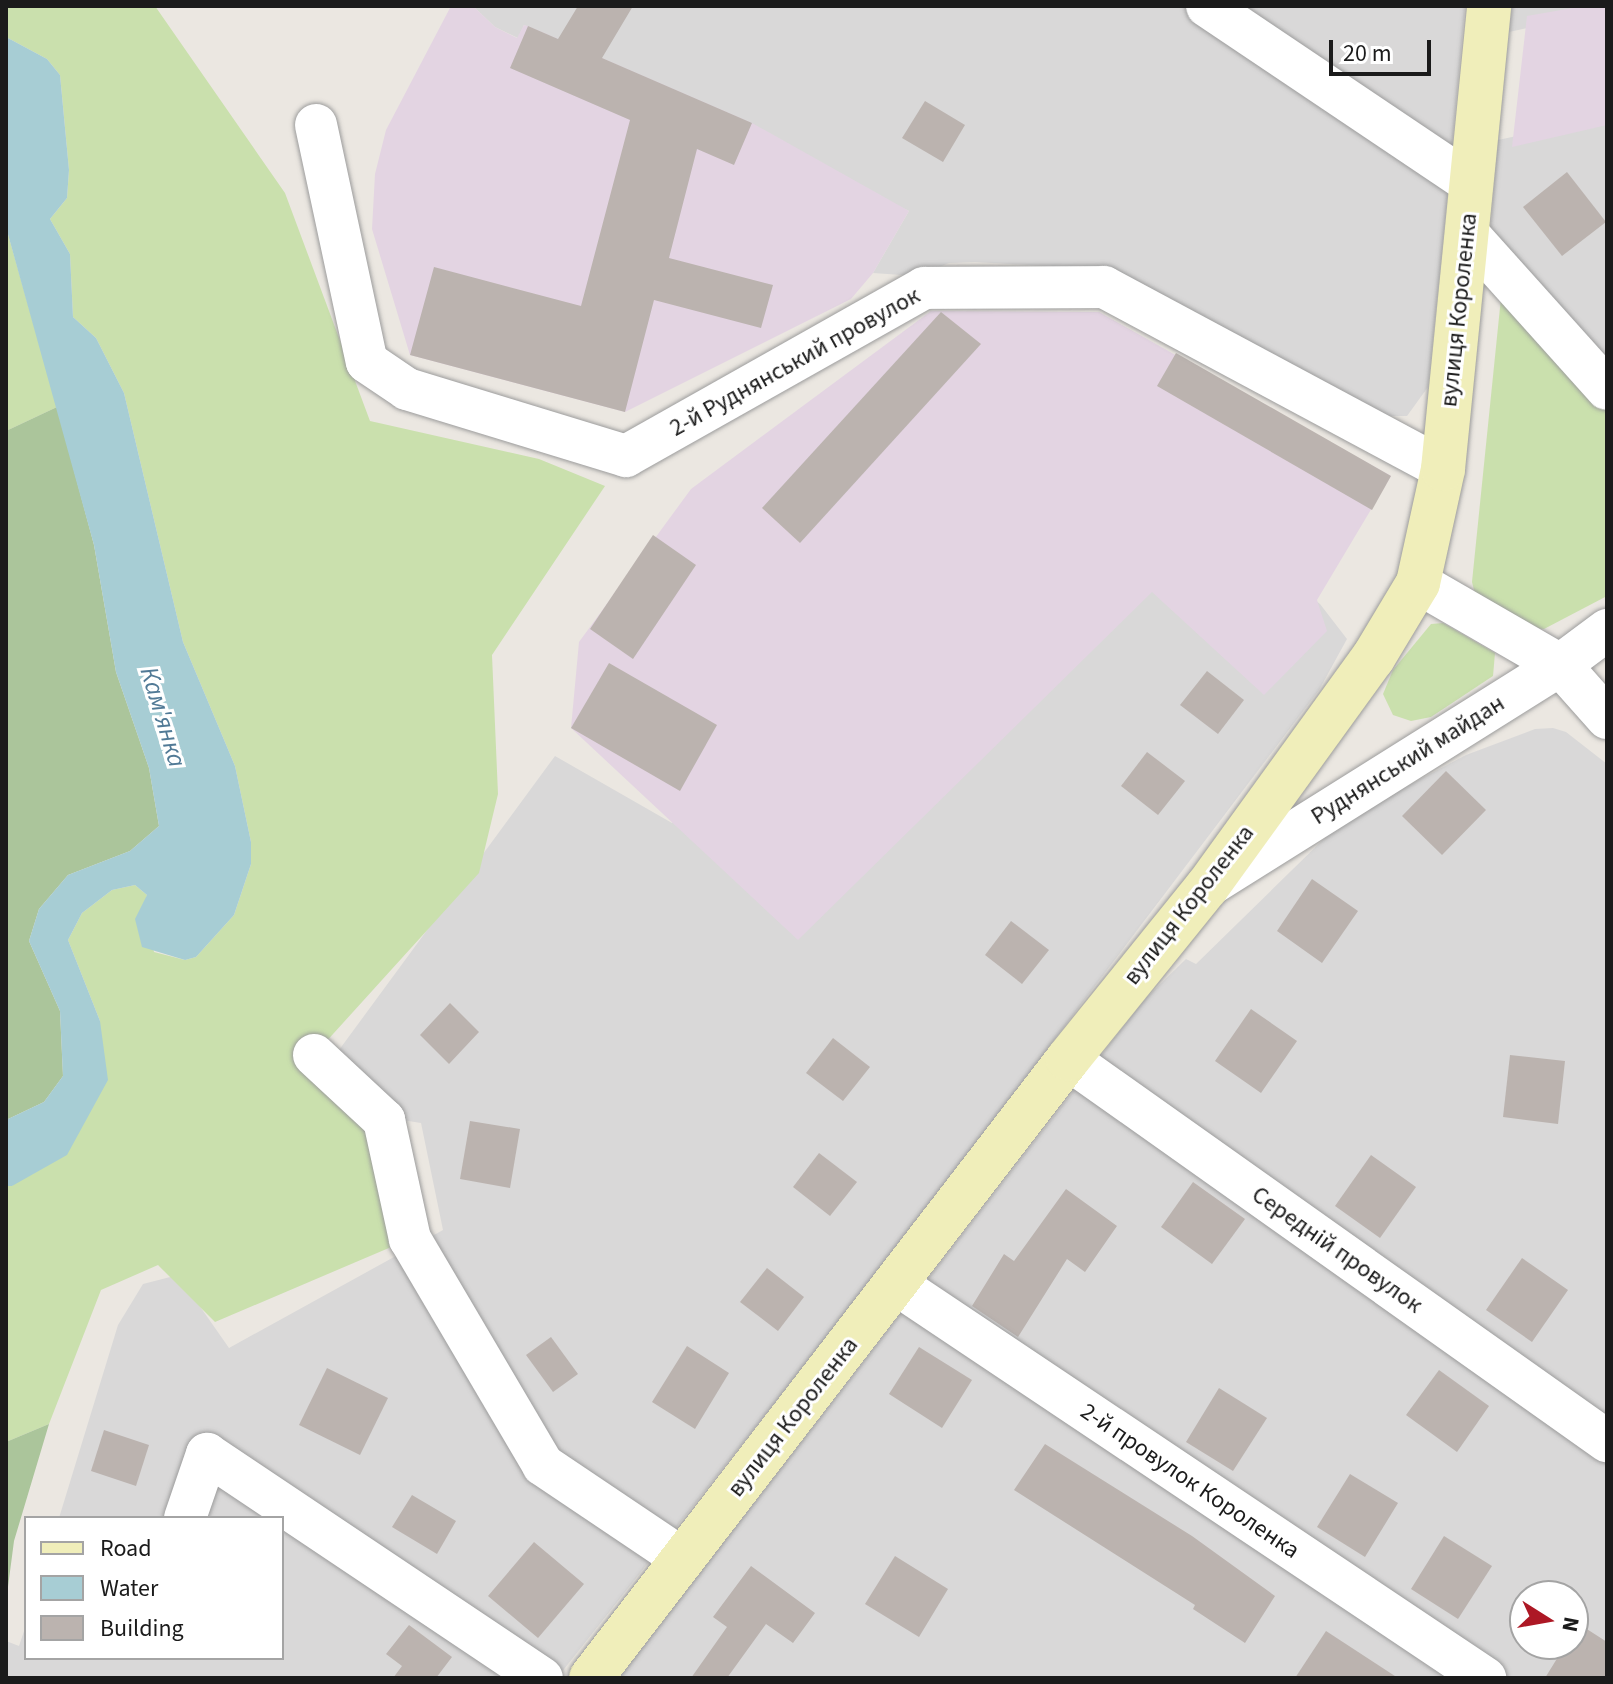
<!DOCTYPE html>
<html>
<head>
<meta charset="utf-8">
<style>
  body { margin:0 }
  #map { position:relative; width:1613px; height:1684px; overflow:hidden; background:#ebe7e1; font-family:"Source Sans 3",sans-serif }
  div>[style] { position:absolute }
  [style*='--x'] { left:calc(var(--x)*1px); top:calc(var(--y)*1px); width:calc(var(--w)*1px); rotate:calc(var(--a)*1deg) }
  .residential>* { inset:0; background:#d9d8d8 }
  .industrial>* { inset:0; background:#e3d4e2 }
  .grass>* { inset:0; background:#cae0ad }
  .forest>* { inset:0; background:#abc59b }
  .water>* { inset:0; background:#a7cdd4 }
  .building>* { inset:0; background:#bbb3af }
  .roads { filter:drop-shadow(0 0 2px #9c9c9c) drop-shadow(0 0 2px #9c9c9c) }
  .street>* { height:42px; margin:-21px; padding:0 21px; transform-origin:21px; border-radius:21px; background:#fff }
  .secondary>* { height:44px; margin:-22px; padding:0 22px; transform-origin:22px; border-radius:22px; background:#f0eeba }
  span { translate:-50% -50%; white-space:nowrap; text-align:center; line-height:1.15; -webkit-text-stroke:6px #fff; paint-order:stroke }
  .street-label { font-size:24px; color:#1b1b1b }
  .water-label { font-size:26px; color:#517a96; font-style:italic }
  .frame { position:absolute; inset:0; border:8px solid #1b1b1b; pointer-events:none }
  .legend { position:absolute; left:24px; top:1516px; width:260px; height:144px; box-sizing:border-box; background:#fff; border:2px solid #a4a4a4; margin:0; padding:10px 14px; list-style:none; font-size:24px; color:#1b1b1b }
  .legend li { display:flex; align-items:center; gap:16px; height:40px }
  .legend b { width:40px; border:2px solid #a4a4a4 }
  .north { position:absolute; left:1509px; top:1580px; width:80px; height:80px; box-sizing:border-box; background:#fff; border:2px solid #a4a4a4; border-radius:50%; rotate:101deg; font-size:22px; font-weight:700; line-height:32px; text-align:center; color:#1b1b1b }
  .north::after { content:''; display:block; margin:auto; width:28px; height:36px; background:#ad1825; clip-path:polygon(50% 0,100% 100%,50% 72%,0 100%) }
  .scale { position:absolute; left:1329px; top:40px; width:102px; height:36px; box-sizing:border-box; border:4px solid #1b1b1b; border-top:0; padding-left:10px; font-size:24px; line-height:28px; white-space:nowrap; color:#1b1b1b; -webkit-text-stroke:6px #fff; paint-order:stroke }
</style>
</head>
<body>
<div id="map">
  <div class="residential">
    <div style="clip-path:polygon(473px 6px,1189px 6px,1448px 191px,1428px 387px,1407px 416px,1384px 416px,1116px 270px,975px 262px,949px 263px,916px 276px,873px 273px,909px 211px,524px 25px,518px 38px,495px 27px)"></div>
    <div style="clip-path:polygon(1231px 6px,1465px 6px,1452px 146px)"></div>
    <div style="clip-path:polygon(1512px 6px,1607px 6px,1607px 10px,1509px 32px)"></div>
    <div style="clip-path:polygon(1607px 117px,1607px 373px,1490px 235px,1498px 140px)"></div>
    <div style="clip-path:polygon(1244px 546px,1320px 604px,1347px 639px,1319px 690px,889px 1258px,557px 1678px,6px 1678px,6px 1641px,19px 1646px,26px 1625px,26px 1658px,282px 1658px,282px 1518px,59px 1518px,118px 1325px,143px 1284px,178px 1275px,229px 1348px,443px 1230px,421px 1123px,396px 1119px,339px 1050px,555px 756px,672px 823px,743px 695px,1158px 582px)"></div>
    <div style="clip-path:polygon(evenodd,1553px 728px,1566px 732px,1607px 764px,1607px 1678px,619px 1678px,1144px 1000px,1186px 959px,1196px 964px,1334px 829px,1360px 811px,1466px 755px,1535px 729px,1553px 728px,1525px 1596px,1573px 1596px,1573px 1644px,1525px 1644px,1525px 1596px)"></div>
  </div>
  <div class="industrial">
    <div style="clip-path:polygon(451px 6px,473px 6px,495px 27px,517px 38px,524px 25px,528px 26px,752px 123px,909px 211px,873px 273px,851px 299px,625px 412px,410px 355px,372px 229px,375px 174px,386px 130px)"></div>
    <div style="clip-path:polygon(1584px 6px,1607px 6px,1607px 125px,1512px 147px,1527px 16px)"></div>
    <div style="clip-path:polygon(931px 311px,1099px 312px,1391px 476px,1317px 600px,1327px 631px,1264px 695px,1152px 592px,798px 940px,571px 728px,579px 642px,691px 489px)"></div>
  </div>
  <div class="grass">
    <div style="clip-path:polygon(6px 6px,155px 6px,285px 193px,370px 421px,539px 459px,605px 486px,492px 655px,498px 794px,479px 873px,314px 1055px,384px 1120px,410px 1239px,215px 1322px,158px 1265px,101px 1290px,49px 1424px,6px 1442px,6px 1186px,12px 1186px,100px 1021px,68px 940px,82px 913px,112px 890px,135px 885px,147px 895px,144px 908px,154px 952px,185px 960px,196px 957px,234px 915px,251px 864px,251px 842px,235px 766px,183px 642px,124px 393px,96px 338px,73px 317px,70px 254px,50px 219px,67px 198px,69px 170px,60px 75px,47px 59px,6px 37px)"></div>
    <div style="clip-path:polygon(6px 227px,57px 407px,6px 431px)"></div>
    <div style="clip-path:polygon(1502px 288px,1607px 407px,1607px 596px,1544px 629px,1532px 628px,1475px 594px,1472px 582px)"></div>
    <div style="clip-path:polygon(1443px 623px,1495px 653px,1493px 676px,1431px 717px,1411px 721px,1393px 715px,1383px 694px,1393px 670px,1431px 624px)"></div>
  </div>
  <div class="forest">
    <div style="clip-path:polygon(57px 407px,94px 545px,116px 672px,149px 768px,159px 826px,130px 851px,68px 875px,39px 909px,29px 941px,60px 1011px,63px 1076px,44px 1102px,6px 1120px,6px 431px)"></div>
    <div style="clip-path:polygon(49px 1424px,14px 1541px,6px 1602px,6px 1442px)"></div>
  </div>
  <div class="water">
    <div style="clip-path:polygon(6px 37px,47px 59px,60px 75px,69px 170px,67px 198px,50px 219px,70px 254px,73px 317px,96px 338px,124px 393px,183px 642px,235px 766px,251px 842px,251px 864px,234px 915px,196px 957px,185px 960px,142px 947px,135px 919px,147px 895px,135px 885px,112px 890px,82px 913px,68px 940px,100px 1021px,108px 1080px,67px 1155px,12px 1186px,6px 1186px,6px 1120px,44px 1102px,63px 1076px,60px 1011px,29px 941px,39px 909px,68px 875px,130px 851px,159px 826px,149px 768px,116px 672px,94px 545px,6px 227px)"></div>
  </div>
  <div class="building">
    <div style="clip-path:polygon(578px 6px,633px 6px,602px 58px,752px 123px,734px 165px,697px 149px,669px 258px,773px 285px,761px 328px,654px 300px,625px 412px,410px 355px,434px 267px,581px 306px,630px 120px,510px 68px,528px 26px,558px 39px)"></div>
    <div style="clip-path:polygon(925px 101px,965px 125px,943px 162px,902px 138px)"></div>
    <div style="clip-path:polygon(1567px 172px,1606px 222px,1562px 256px,1523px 207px)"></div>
    <div style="clip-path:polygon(941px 312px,981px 344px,800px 543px,762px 508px)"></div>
    <div style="clip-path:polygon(1176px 353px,1391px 476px,1372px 510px,1157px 386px)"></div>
    <div style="clip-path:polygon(653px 535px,696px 565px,633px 659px,590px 629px)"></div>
    <div style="clip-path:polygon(609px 663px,717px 725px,680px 791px,571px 728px)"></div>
    <div style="clip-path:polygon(1207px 671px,1244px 700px,1218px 734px,1180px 705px)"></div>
    <div style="clip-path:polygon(1147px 752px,1185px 781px,1158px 815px,1121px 786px)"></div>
    <div style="clip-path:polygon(1446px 771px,1486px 810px,1442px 855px,1402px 816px)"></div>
    <div style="clip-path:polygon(1312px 879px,1358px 911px,1322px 963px,1277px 931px)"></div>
    <div style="clip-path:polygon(1011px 921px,1049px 950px,1022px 984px,985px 955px)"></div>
    <div style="clip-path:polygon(450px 1003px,479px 1032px,449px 1064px,420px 1035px)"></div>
    <div style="clip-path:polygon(1251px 1009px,1297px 1041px,1261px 1093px,1215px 1061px)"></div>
    <div style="clip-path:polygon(833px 1038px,870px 1067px,843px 1101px,806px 1073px)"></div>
    <div style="clip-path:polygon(1510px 1055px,1565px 1061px,1558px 1124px,1503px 1117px)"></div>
    <div style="clip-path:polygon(470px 1121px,520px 1129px,510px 1188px,460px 1179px)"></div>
    <div style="clip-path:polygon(819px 1153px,857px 1182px,830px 1216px,793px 1187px)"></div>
    <div style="clip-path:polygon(1371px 1155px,1416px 1187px,1380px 1238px,1335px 1206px)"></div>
    <div style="clip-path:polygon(1193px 1182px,1245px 1219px,1212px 1264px,1161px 1227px)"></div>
    <div style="clip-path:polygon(1066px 1189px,1117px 1226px,1085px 1272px,1067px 1259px,1018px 1337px,972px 1306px,1004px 1254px,1014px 1261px)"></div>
    <div style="clip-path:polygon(1522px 1258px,1568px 1290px,1532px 1342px,1486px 1310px)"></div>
    <div style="clip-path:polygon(767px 1268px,804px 1297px,778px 1331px,740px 1302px)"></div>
    <div style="clip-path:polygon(551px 1337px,578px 1374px,553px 1392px,526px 1355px)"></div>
    <div style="clip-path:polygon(687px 1346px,729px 1373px,695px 1429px,652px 1402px)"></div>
    <div style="clip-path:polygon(919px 1347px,972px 1380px,942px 1428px,889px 1394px)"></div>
    <div style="clip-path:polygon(327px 1368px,388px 1398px,360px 1455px,299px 1425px)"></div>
    <div style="clip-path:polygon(1439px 1370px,1489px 1406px,1457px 1452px,1406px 1415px)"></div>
    <div style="clip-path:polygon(1219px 1388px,1267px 1418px,1233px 1471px,1186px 1442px)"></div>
    <div style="clip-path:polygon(104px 1430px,149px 1445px,136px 1486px,91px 1471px)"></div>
    <div style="clip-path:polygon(1045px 1444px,1192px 1536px,1275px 1596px,1245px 1643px,1193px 1609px,1195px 1605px,1014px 1490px)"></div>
    <div style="clip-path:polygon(1350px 1474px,1398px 1503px,1365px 1557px,1317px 1527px)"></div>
    <div style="clip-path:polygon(412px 1495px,456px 1521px,437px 1554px,392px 1527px)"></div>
    <div style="clip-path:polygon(1444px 1536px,1492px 1566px,1458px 1619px,1411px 1589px)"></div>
    <div style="clip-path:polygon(534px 1542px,584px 1584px,538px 1638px,488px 1596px)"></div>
    <div style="clip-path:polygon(895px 1556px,948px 1589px,919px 1637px,865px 1604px)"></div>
    <div style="clip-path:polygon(751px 1566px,815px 1613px,793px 1643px,766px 1624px,727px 1678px,691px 1678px,727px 1627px,713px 1617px)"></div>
    <div style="clip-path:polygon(1579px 1624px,1607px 1642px,1607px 1678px,1545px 1678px,1566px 1644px,1573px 1644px)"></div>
    <div style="clip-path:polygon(409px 1625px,452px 1657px,436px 1678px,393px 1678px,402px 1666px,386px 1654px)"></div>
    <div style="clip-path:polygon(1326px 1631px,1398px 1678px,1295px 1678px)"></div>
  </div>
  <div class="roads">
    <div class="street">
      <div style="--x:1207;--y:6;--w:319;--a:33.9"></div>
      <div style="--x:316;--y:125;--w:242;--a:77.9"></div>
      <div style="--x:367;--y:362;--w:48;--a:34"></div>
      <div style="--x:407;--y:389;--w:229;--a:17"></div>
      <div style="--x:626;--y:456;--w:342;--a:-29.4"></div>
      <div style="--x:924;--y:288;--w:180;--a:-0.3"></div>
      <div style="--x:1104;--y:287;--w:385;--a:28.2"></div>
      <div style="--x:1468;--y:234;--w:208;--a:48.1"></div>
      <div style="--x:1418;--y:583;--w:164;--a:30"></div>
      <div style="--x:1560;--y:665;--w:71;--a:48.4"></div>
      <div style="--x:1208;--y:886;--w:416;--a:-32.1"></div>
      <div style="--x:1560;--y:665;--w:59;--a:-36.7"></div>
      <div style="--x:314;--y:1055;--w:96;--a:42.9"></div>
      <div style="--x:384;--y:1120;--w:122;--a:77.7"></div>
      <div style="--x:410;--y:1239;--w:262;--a:59.5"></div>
      <div style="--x:543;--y:1465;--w:169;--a:33.9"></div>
      <div style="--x:1068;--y:1059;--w:661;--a:35.33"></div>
      <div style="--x:896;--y:1284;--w:709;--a:33.78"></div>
      <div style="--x:185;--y:1518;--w:68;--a:-71"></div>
      <div style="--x:207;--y:1454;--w:403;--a:33.8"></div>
    </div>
    <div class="secondary">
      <div style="--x:591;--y:1678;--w:781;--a:-52.38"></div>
      <div style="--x:1068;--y:1059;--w:221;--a:-51.1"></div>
      <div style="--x:1207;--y:887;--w:283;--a:-54.1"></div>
      <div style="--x:1373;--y:658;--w:87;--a:-59"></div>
      <div style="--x:1418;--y:583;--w:117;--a:-77.6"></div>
      <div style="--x:1443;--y:469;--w:465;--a:-84.3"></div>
    </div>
  </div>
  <div class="street-label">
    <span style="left:1459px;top:310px;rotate:-84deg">вулиця Короленка</span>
    <span style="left:795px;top:362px;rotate:-29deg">2-й Руднянський провулок</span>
    <span style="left:1408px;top:760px;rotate:-32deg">Руднянський майдан</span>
    <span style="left:1189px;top:905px;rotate:-52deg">вулиця Короленка</span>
    <span style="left:1337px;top:1250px;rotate:35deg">Середній провулок</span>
    <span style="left:793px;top:1417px;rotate:-52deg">вулиця Короленка</span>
    <span style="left:1190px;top:1481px;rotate:34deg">2-й провулок Короленка</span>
  </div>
  <div class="water-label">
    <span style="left:163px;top:717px;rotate:73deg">Кам'янка</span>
  </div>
  <div class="frame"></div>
  <ul class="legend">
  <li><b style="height:10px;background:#f0eeba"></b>Road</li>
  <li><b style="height:22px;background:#a7cdd4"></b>Water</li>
  <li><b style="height:22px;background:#bbb3af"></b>Building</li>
  </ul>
  <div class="north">N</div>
  <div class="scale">20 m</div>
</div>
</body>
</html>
